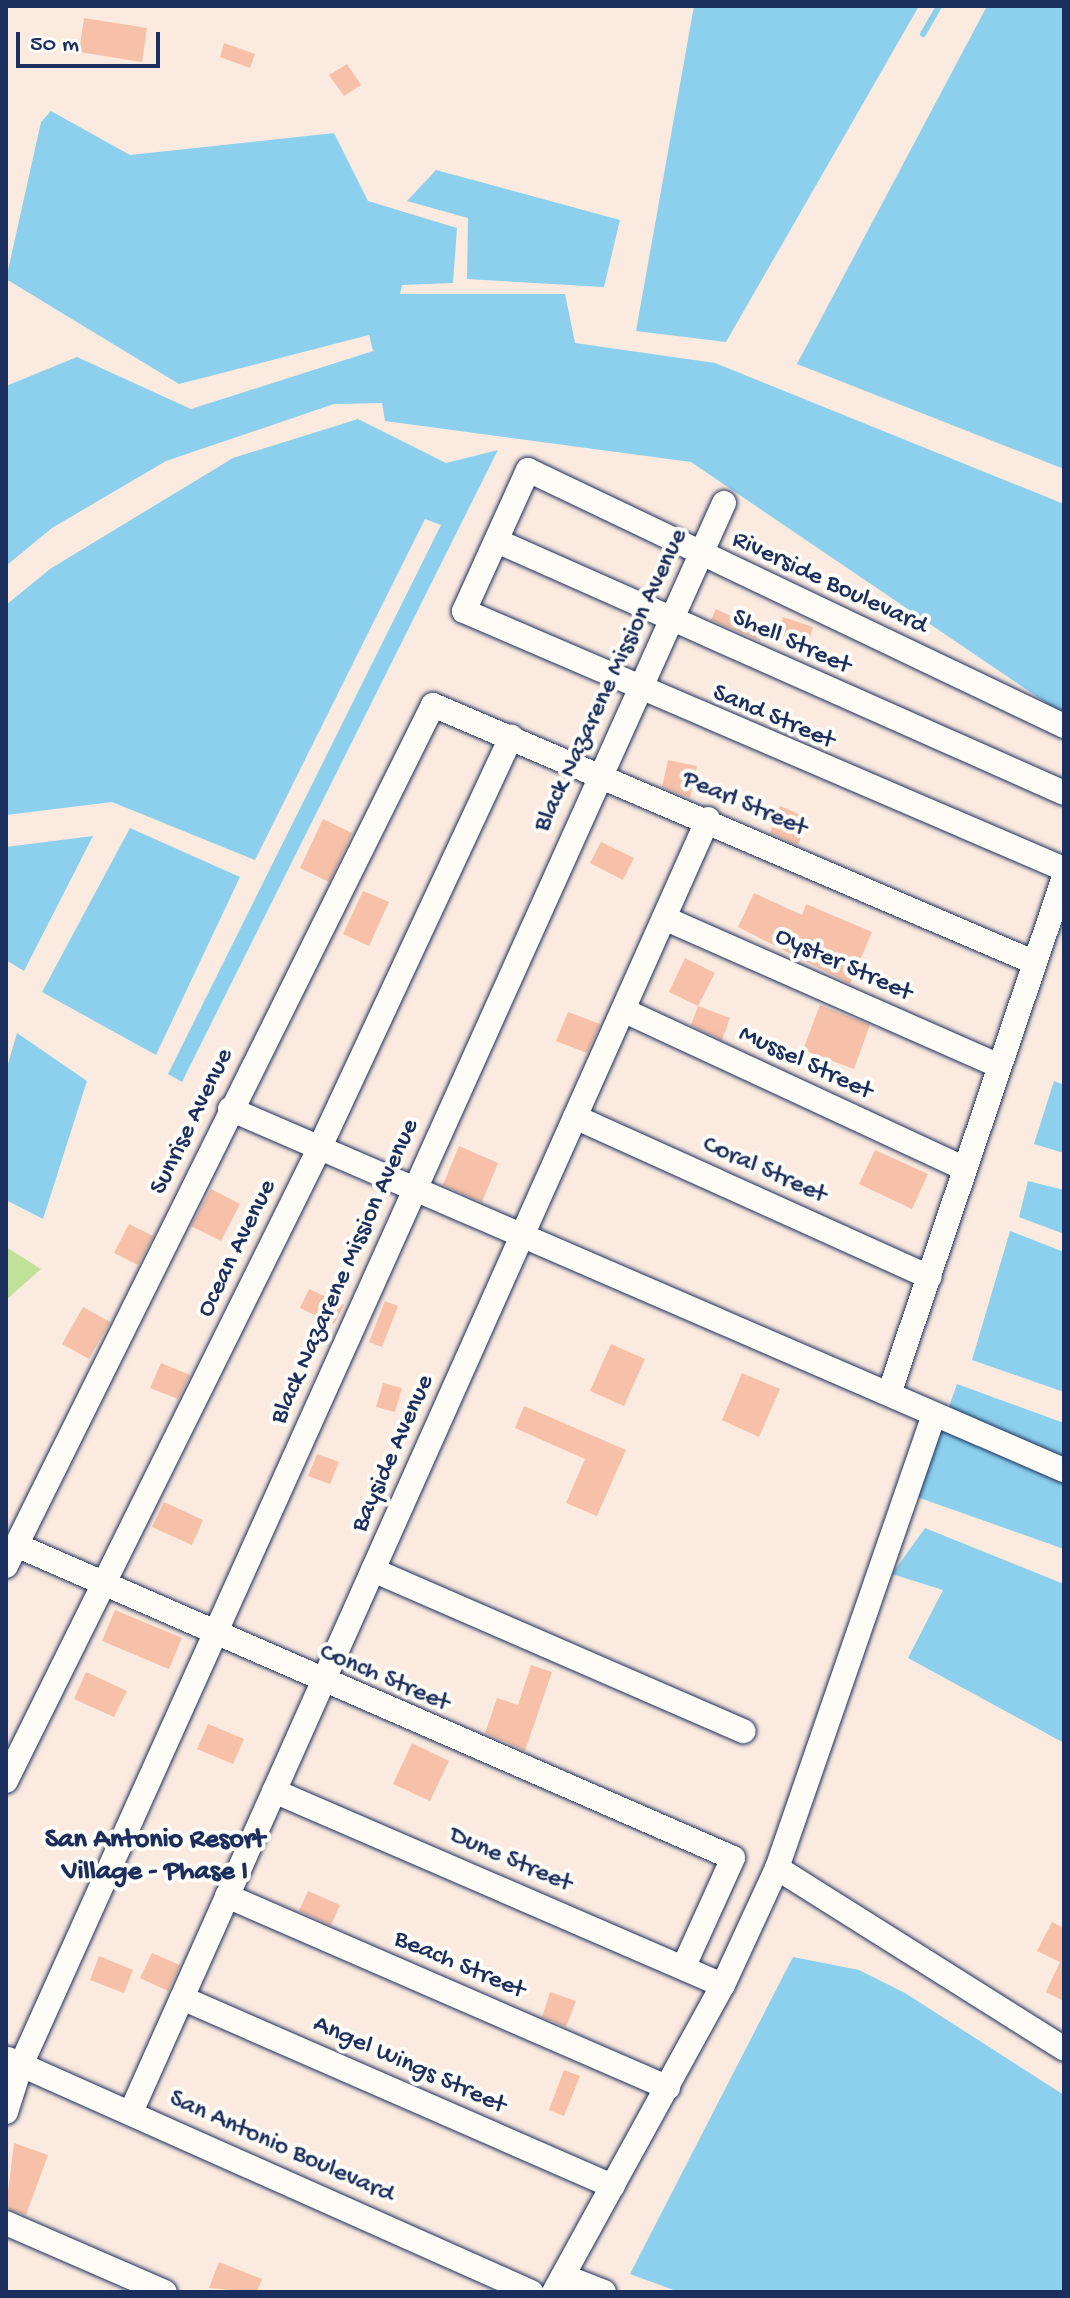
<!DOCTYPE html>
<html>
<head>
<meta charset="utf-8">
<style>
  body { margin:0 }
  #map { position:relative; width:1070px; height:2298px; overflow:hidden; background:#fbeadf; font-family:"Gochi Hand",sans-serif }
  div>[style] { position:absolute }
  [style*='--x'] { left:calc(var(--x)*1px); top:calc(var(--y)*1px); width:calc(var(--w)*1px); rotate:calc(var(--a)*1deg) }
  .green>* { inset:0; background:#c1e098 }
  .water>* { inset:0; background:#8cd0ed }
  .stream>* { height:6px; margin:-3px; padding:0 3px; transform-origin:3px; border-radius:3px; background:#8cd0ed }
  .building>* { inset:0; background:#f6c1a8 }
  .roads { filter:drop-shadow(0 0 2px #1b2f5e) drop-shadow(0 0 2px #1b2f5e) }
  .minor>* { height:24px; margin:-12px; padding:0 12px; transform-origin:12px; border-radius:12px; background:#fdfcf7 }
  span { translate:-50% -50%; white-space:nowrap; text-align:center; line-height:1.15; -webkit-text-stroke:8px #fdfcf7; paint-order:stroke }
  .street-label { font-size:26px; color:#1b2f5e }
  .neighbourhood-label { font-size:28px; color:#1b2f5e; font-weight:700 }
  .frame { position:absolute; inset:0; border:8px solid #1b2f5e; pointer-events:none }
  .scale { position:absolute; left:16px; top:32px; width:144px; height:36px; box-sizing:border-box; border:4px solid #1b2f5e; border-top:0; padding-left:10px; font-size:24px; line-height:28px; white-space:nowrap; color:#1b2f5e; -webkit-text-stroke:6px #fdfcf7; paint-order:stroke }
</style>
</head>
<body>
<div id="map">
  <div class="green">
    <div style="clip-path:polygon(6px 1247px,41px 1269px,6px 1300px)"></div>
  </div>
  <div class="water">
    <div style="clip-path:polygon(694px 6px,919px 6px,726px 342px,636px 331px)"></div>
    <div style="clip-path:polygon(987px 6px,1064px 6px,1064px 469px,797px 364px)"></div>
    <div style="clip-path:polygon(51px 111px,130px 155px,334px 133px,368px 201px,457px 228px,453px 283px,402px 285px,400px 294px,565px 294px,575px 343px,715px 363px,1064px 504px,1064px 715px,691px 462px,385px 421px,382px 403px,334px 404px,166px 461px,52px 528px,6px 566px,6px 386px,77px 357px,191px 409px,373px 351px,369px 335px,179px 384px,6px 279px,41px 122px)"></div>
    <div style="clip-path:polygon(436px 170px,620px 220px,604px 287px,467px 279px,468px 218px,407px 201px)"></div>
    <div style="clip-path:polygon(358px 419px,446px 463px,498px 450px,182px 1082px,168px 1074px,441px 525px,425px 519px,255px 860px,112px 802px,6px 815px,6px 605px,50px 569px,233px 458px)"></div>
    <div style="clip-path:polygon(130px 828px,240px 877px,156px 1055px,42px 992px)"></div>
    <div style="clip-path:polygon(93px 836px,24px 971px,6px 960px,6px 847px)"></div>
    <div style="clip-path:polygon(17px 1033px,87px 1081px,43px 1219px,6px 1200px,6px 1071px)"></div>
    <div style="clip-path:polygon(1054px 1081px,1064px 1085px,1064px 1153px,1034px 1144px)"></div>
    <div style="clip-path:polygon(1028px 1181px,1064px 1190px,1064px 1234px,1019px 1217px)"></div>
    <div style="clip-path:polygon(1010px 1231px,1064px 1252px,1064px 1392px,972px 1360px)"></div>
    <div style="clip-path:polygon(957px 1384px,1064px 1423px,1064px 1549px,917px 1497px)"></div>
    <div style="clip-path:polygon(925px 1528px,1064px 1584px,1064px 1743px,908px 1658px,943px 1590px,892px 1574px)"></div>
    <div style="clip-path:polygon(793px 1957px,859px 1970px,905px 1993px,1064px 2095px,1064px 2292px,679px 2292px,630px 2274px)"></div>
  </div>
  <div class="stream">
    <div style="--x:923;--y:34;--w:32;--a:-60"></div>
  </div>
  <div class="building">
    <div style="clip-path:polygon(84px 18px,147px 28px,142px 62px,79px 52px)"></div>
    <div style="clip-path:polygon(224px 43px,255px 54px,250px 68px,220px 57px)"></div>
    <div style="clip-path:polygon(347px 64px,361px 85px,344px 96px,329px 75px)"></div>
    <div style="clip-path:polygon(716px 609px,764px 632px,760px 641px,711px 620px)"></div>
    <div style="clip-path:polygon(783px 617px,813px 627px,807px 647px,776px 637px)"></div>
    <div style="clip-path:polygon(668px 760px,697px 766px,690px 798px,662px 787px)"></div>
    <div style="clip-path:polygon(780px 806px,808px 818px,798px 845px,770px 833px)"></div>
    <div style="clip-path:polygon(323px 819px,352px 833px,329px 882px,300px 868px)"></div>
    <div style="clip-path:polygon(601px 842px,634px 858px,623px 880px,590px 863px)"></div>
    <div style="clip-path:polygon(363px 891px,389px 902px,369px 946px,343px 934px)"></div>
    <div style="clip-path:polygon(754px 893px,802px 915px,806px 904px,872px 932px,850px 984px,738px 927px)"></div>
    <div style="clip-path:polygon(685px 958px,715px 973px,698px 1006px,669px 992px)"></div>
    <div style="clip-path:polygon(820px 1005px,870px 1025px,854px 1069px,803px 1050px)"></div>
    <div style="clip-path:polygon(698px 1006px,730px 1018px,722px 1040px,691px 1025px)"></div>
    <div style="clip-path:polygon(568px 1012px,600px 1024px,587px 1053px,556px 1041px)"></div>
    <div style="clip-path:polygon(459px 1146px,498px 1163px,482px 1202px,443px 1185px)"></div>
    <div style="clip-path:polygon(875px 1150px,928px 1174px,912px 1209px,859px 1184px)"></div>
    <div style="clip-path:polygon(211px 1189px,240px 1204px,221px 1241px,191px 1226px)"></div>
    <div style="clip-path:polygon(129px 1224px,153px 1236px,138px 1265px,114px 1253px)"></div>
    <div style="clip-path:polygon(309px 1289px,344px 1305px,334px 1324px,300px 1308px)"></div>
    <div style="clip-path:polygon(385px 1301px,398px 1306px,382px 1347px,369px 1342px)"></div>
    <div style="clip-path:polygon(83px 1307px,110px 1322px,89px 1359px,62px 1344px)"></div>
    <div style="clip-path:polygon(611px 1344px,645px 1359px,624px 1406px,590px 1391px)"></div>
    <div style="clip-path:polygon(161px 1363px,190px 1375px,178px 1399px,150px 1388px)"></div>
    <div style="clip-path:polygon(742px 1373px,780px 1389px,759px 1437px,722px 1420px)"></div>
    <div style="clip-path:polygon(383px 1383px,402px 1388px,395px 1412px,376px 1407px)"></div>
    <div style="clip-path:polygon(524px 1406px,626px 1450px,597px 1516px,566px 1503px,585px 1459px,515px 1428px)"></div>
    <div style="clip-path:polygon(317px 1454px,339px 1462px,330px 1484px,308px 1476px)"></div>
    <div style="clip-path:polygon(164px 1502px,203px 1520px,192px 1545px,152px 1527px)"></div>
    <div style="clip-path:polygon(115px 1610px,182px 1638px,169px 1669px,102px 1641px)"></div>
    <div style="clip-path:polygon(531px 1665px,552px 1672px,525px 1751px,485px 1733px,497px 1698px,518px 1705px)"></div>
    <div style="clip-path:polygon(86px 1672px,127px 1691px,114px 1717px,74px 1699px)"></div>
    <div style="clip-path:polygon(208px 1724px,244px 1739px,233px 1764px,197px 1749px)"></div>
    <div style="clip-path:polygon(412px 1743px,449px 1761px,430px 1801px,393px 1784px)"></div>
    <div style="clip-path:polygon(308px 1891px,340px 1905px,331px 1925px,299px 1911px)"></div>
    <div style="clip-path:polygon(1052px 1922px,1064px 1928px,1064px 2001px,1046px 1992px,1060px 1962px,1037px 1951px)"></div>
    <div style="clip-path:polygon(152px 1953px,180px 1965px,168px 1991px,140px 1978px)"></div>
    <div style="clip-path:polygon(99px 1956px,133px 1970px,124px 1993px,90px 1980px)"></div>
    <div style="clip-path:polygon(550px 1992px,576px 2001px,566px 2027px,542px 2017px)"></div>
    <div style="clip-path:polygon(564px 2070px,580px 2076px,564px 2116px,549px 2110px)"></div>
    <div style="clip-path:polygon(14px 2143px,48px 2155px,26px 2215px,6px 2208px)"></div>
    <div style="clip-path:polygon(219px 2262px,262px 2279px,257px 2292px,209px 2288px)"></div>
  </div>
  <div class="roads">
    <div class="minor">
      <div style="--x:497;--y:541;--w:620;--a:23.96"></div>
      <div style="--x:1064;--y:726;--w:594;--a:-154.47"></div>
      <div style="--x:528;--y:470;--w:155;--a:114.4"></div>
      <div style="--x:464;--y:611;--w:653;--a:23.27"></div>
      <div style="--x:664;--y:918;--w:366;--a:23.8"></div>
      <div style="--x:623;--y:1010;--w:376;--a:24.9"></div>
      <div style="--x:230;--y:1109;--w:909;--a:23.41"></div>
      <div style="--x:575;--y:1117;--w:389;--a:24.3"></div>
      <div style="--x:890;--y:1391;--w:543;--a:-71.3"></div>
      <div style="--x:16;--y:1545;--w:782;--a:23.58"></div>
      <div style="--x:733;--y:1858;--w:119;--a:114.4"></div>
      <div style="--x:6;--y:1566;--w:961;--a:-63.62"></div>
      <div style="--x:433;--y:705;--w:650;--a:23.18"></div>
      <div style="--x:373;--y:1570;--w:404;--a:23.5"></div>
      <div style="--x:6;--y:1781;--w:705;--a:-63.65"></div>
      <div style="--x:319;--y:1149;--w:455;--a:-65"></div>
      <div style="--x:274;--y:1791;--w:489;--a:23.4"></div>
      <div style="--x:777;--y:1868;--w:339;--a:32.2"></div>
      <div style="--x:227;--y:1896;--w:481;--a:23.5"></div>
      <div style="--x:182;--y:1998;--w:470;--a:23.6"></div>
      <div style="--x:8;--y:2059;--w:573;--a:24.01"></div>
      <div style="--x:6;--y:2112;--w:49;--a:-72.3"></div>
      <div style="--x:21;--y:2065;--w:1713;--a:-65.77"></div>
      <div style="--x:131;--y:2112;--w:1416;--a:-65.95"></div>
      <div style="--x:6;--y:2223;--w:173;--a:23.5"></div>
      <div style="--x:563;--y:2276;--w:44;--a:21.3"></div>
      <div style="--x:554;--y:2292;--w:350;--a:-61.2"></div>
      <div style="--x:723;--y:1985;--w:129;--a:-65.2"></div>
      <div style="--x:777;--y:1868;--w:479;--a:-70.9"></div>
    </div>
  </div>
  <div class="street-label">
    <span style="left:829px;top:584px;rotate:25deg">Riverside Boulevard</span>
    <span style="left:791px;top:643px;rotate:24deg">Shell Street</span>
    <span style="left:612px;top:681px;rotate:-65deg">Black Nazarene Mission Avenue</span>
    <span style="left:773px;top:718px;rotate:23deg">Sand Street</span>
    <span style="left:744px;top:805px;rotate:23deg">Pearl Street</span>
    <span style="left:843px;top:966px;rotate:24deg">Oyster Street</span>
    <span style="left:805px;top:1064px;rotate:25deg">Mussel Street</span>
    <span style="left:193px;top:1122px;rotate:-64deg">Sunrise Avenue</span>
    <span style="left:764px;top:1171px;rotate:24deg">Coral Street</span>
    <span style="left:238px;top:1249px;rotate:-64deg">Ocean Avenue</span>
    <span style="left:346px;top:1272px;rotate:-66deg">Black Nazarene Mission Avenue</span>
    <span style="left:394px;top:1454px;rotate:-66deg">Bayside Avenue</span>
    <span style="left:384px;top:1679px;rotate:23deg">Conch Street</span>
    <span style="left:510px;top:1861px;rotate:23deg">Dune Street</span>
    <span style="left:459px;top:1966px;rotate:23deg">Beach Street</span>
    <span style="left:409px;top:2066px;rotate:24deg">Angel Wings Street</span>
    <span style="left:281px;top:2148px;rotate:24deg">San Antonio Boulevard</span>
  </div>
  <div class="neighbourhood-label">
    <span style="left:155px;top:1857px">San Antonio Resort<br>Village - Phase I</span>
  </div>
  <div class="frame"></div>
  <div class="scale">50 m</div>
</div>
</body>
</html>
